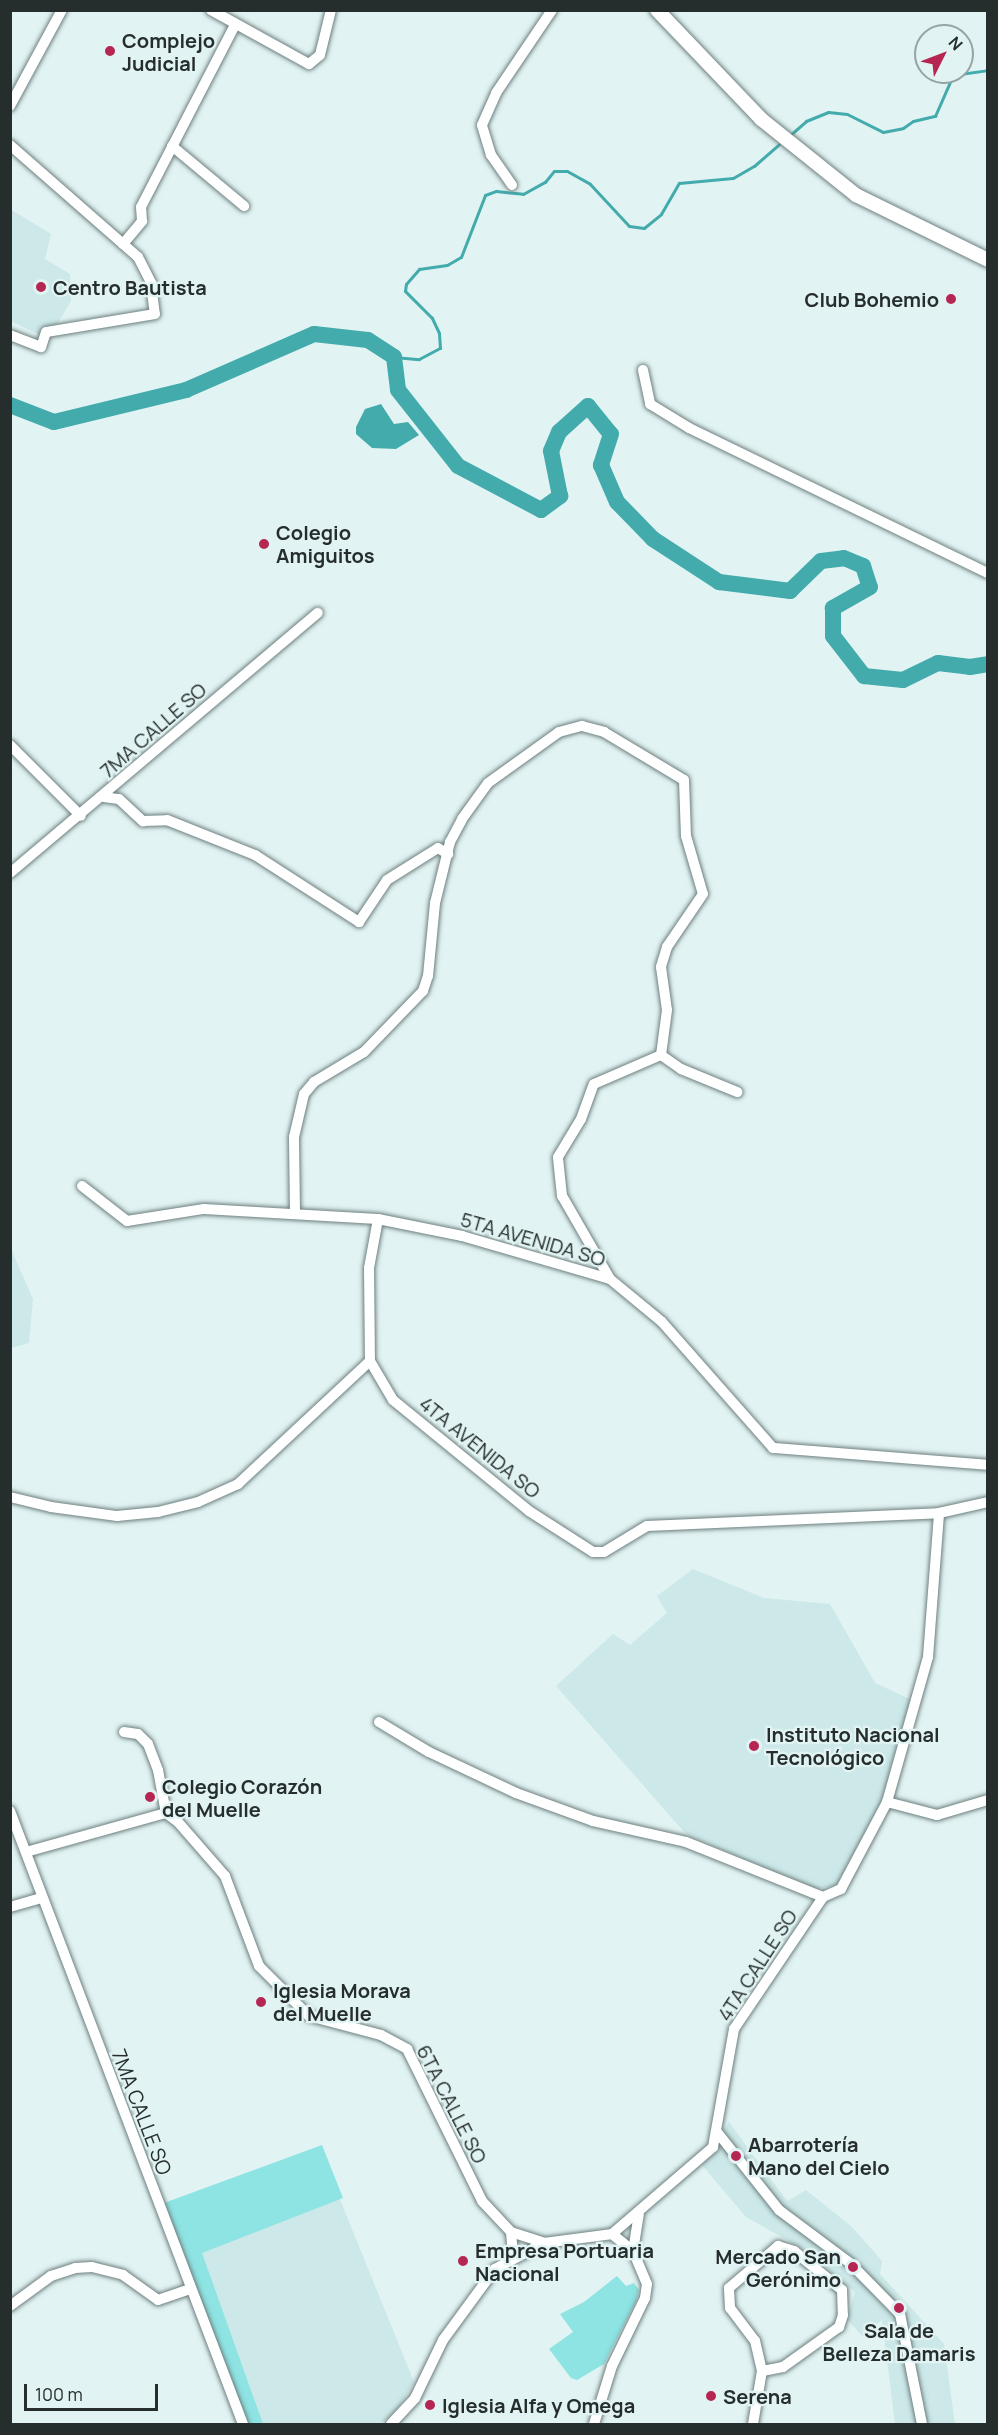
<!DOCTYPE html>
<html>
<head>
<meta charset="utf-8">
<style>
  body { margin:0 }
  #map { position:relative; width:998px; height:2435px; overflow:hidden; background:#e1f3f3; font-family:Manrope,sans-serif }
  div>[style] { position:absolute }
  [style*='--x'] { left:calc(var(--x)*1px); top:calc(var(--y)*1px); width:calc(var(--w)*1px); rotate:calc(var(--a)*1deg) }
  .built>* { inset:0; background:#cce8e8 }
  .green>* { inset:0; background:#8ee3e3 }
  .water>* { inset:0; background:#43abac }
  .stream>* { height:3px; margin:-1.5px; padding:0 1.5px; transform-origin:1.5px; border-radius:1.5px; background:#43abac }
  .river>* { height:16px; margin:-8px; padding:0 8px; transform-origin:8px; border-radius:8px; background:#43abac }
  .roads { filter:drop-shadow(0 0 2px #6e7f7f) drop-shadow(0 0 2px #6e7f7f) }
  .minor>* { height:10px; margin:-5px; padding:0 5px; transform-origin:5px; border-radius:5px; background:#fff }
  .major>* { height:14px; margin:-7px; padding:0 7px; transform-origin:7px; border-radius:7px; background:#fff }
  .dots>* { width:16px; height:16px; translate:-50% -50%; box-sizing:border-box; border:3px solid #e1f3f3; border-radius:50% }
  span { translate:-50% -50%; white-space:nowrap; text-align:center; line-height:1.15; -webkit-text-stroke:4.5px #e1f3f3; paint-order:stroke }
  .poi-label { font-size:20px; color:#262d2d; font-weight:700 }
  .left { translate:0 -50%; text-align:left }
  .right { translate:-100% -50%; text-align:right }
  .street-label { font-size:20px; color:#262d2d }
  .frame { position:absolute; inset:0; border:12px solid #262d2d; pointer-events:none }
  .north { position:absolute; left:914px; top:24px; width:60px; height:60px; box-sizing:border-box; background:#e1f3f3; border:2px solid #96a4a4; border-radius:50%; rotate:48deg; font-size:16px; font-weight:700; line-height:24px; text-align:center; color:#262d2d }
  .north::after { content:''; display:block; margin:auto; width:21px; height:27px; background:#b62653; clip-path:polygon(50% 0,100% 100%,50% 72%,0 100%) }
  .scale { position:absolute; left:24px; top:2384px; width:134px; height:27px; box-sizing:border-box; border:3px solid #262d2d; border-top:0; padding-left:8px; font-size:18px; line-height:21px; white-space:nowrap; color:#262d2d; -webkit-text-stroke:4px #e1f3f3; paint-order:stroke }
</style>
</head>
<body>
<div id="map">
  <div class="built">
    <div style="clip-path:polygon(10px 209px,51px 234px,45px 259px,70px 274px,71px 301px,48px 339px,11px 321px)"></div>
    <div style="clip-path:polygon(11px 1249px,33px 1299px,29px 1343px,11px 1348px)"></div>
    <div style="clip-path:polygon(693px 1569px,764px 1598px,830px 1604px,875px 1683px,914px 1701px,875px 1821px,840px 1881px,834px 1886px,814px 1889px,686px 1834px,556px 1686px,613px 1634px,630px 1645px,667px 1613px,657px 1596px)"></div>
    <div style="clip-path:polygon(729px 2122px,787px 2201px,806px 2190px,852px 2227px,882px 2261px,880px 2274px,944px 2344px,955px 2424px,895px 2424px,882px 2320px,862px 2336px,847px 2319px,855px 2292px,803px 2249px,746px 2217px,702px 2165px)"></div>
    <div style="clip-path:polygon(339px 2197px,414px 2382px,399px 2407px,381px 2424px,261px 2424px,199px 2251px)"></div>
  </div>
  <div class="green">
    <div style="clip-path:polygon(322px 2145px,343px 2198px,202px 2253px,263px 2424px,247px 2424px,164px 2203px)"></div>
    <div style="clip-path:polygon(617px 2276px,626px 2286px,634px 2283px,639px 2290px,636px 2301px,604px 2364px,577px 2380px,571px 2378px,549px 2349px,573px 2332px,560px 2314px,584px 2302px)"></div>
  </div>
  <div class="water">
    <div style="clip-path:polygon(381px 404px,394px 424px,408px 422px,419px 435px,396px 449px,372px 448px,356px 434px,356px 427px,365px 409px)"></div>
  </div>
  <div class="stream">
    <div style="--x:789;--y:136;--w:23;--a:-41"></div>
    <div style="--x:806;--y:121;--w:24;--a:-22"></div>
    <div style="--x:828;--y:112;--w:19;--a:6"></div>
    <div style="--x:847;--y:114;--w:40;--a:26.6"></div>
    <div style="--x:883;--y:132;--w:20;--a:-11"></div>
    <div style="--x:903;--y:128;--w:12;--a:-35"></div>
    <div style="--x:913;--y:121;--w:23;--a:-13"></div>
    <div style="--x:935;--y:116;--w:45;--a:-66.3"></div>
    <div style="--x:953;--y:75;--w:35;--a:-8"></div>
    <div style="--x:394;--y:357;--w:25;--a:5"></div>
    <div style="--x:419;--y:359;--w:24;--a:-28"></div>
    <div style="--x:440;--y:348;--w:15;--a:-94"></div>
    <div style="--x:439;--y:333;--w:17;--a:-115"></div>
    <div style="--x:432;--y:318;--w:38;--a:-135"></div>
    <div style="--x:405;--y:291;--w:7;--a:-82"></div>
    <div style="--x:406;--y:284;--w:20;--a:-49"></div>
    <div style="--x:419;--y:269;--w:28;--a:-8"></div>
    <div style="--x:447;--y:265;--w:16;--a:-30"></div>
    <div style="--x:461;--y:257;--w:66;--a:-68.8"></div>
    <div style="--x:485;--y:195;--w:12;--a:-20"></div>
    <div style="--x:496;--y:191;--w:27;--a:6"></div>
    <div style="--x:523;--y:194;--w:25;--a:-29"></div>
    <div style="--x:545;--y:182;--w:14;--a:-51"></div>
    <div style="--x:554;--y:171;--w:13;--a:0"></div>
    <div style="--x:567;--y:171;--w:26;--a:29"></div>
    <div style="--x:590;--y:184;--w:57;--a:47.1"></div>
    <div style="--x:629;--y:226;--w:15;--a:8"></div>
    <div style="--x:644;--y:228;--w:22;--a:-39"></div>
    <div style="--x:661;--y:214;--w:36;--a:-60"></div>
    <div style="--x:679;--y:183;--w:54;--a:-5.3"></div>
    <div style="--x:733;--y:178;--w:24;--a:-30"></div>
    <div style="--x:754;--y:166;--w:33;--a:-41"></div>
  </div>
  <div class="river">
    <div style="--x:10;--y:405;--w:47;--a:21.1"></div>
    <div style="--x:54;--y:422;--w:136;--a:-13.6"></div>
    <div style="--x:186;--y:390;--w:140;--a:-23.6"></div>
    <div style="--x:314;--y:334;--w:54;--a:6.3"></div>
    <div style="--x:368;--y:340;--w:31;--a:33"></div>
    <div style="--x:394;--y:357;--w:33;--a:83"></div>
    <div style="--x:398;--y:390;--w:97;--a:51.7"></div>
    <div style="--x:458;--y:466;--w:94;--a:27.9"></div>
    <div style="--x:541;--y:510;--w:24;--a:-36"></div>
    <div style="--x:560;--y:496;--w:46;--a:-101.3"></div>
    <div style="--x:551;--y:451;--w:21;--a:-67"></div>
    <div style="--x:559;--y:432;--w:39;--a:-42"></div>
    <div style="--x:588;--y:406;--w:36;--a:51"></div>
    <div style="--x:611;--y:434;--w:33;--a:108"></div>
    <div style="--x:601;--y:465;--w:40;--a:66.6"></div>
    <div style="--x:617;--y:502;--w:52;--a:45.8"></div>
    <div style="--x:653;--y:539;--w:79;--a:33.1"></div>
    <div style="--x:719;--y:582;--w:72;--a:7.2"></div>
    <div style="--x:790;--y:591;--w:43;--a:-44.1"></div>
    <div style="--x:821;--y:561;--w:23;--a:-7"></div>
    <div style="--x:844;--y:558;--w:21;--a:23"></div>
    <div style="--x:863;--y:566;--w:22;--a:72"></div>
    <div style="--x:870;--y:587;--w:43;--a:150.4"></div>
    <div style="--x:833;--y:608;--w:28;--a:90"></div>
    <div style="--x:833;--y:636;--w:51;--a:52.2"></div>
    <div style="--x:864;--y:676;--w:39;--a:6"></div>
    <div style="--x:903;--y:680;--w:39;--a:-26"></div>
    <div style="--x:938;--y:663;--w:32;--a:7"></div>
    <div style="--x:970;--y:667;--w:18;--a:-9"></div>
  </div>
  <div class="roads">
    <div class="minor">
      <div style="--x:211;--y:10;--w:112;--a:28.9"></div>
      <div style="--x:309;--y:64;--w:14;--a:-39"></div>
      <div style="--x:320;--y:55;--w:46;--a:-76.3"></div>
      <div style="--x:10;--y:106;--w:109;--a:-61.6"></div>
      <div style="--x:10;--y:145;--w:170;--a:41.2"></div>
      <div style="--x:138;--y:257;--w:29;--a:63"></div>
      <div style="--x:151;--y:283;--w:31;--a:83"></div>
      <div style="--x:155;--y:314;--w:110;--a:170.6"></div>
      <div style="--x:46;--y:332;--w:16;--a:108"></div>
      <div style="--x:41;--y:347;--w:33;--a:-159"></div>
      <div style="--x:172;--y:146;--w:94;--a:39.8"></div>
      <div style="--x:512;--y:185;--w:37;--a:-125"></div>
      <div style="--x:491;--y:155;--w:31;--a:-107"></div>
      <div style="--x:482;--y:125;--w:35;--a:-66"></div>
      <div style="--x:496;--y:93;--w:100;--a:-56"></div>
      <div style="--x:123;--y:244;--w:30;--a:-50"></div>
      <div style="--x:142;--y:221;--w:14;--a:-94"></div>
      <div style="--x:141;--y:207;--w:205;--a:-62.7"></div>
      <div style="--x:643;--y:370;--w:35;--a:78"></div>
      <div style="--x:650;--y:404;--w:46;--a:31.6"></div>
      <div style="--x:689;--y:428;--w:332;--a:25.9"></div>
      <div style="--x:10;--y:745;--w:100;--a:45"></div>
      <div style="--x:104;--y:797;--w:15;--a:8"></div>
      <div style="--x:119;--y:799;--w:33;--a:43"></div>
      <div style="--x:143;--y:821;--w:24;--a:-2"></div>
      <div style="--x:167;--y:820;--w:95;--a:21.7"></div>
      <div style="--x:255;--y:855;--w:124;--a:32.8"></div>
      <div style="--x:359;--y:922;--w:50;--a:-56.3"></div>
      <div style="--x:387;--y:880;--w:60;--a:-32.1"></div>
      <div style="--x:438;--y:848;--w:12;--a:31"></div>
      <div style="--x:10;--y:873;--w:403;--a:-40.2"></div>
      <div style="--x:82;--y:1186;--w:57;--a:37.9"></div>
      <div style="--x:127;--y:1221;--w:78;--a:-8.9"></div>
      <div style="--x:204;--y:1209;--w:174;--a:3.3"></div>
      <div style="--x:378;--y:1219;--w:86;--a:11.4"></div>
      <div style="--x:462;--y:1236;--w:154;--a:16.2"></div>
      <div style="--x:610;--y:1279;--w:67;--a:39.6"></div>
      <div style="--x:662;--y:1322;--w:168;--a:48.6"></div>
      <div style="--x:773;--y:1448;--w:216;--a:4.5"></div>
      <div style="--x:295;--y:1212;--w:75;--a:-90.8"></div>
      <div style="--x:294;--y:1137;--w:44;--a:-76.9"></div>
      <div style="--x:304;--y:1094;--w:16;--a:-50"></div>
      <div style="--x:314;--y:1082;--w:58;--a:-31"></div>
      <div style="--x:364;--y:1052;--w:85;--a:-46"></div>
      <div style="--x:423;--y:991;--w:16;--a:-72"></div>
      <div style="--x:428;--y:976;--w:73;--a:-84.5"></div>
      <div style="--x:435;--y:903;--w:63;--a:-76.2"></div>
      <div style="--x:450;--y:842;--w:26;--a:-62"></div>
      <div style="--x:462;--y:819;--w:44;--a:-54.2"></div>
      <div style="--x:488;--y:783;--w:87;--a:-35.7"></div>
      <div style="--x:559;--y:732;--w:24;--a:-15"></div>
      <div style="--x:582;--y:726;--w:23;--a:15"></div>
      <div style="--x:604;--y:732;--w:93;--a:31"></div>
      <div style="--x:684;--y:780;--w:56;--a:88"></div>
      <div style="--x:686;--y:836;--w:60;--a:73.7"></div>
      <div style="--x:703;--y:894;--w:64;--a:124.2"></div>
      <div style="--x:667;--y:947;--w:21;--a:107"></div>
      <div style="--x:661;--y:967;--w:43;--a:82.1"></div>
      <div style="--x:667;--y:1010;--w:45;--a:97.6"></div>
      <div style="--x:378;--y:1219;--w:50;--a:100.4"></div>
      <div style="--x:369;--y:1268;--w:93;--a:89.4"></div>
      <div style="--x:370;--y:1361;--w:45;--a:59.5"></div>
      <div style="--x:393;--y:1400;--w:176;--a:39.2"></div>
      <div style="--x:529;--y:1511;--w:76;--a:32.6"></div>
      <div style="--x:593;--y:1552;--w:11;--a:0"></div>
      <div style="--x:604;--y:1552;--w:50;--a:-31.2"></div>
      <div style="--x:647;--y:1526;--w:292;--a:-2.5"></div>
      <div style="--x:939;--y:1513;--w:50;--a:-12.7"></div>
      <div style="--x:610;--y:1279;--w:96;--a:-120"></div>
      <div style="--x:562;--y:1196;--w:39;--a:-96"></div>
      <div style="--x:558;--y:1157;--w:44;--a:-58.8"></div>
      <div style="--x:581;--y:1119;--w:37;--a:-70"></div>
      <div style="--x:594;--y:1084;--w:73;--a:-23.4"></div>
      <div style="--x:661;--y:1055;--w:24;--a:35"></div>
      <div style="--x:681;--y:1069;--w:61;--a:22.3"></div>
      <div style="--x:10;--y:1497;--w:42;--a:13.7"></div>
      <div style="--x:51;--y:1507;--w:67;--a:7.8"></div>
      <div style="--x:117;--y:1516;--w:41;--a:-5.6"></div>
      <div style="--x:158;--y:1512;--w:41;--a:-14"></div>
      <div style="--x:198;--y:1502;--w:44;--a:-24.2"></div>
      <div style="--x:238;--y:1484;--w:180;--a:-43"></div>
      <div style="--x:379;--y:1722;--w:58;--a:31"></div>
      <div style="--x:429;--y:1752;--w:96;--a:25.2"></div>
      <div style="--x:516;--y:1793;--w:82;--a:20"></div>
      <div style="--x:593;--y:1821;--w:95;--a:12.7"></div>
      <div style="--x:686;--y:1842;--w:148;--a:21.9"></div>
      <div style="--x:124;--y:1732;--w:14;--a:8"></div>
      <div style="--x:138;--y:1734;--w:14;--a:45"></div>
      <div style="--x:148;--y:1744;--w:28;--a:69"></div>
      <div style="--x:158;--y:1770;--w:44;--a:79.5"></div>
      <div style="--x:887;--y:1802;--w:52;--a:14.6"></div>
      <div style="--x:937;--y:1815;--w:53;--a:-16.4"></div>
      <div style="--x:10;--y:1811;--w:656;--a:69.19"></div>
      <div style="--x:26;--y:1852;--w:145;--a:-15.6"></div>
      <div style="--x:166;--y:1813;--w:15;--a:37"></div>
      <div style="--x:178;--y:1822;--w:72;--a:49"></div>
      <div style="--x:225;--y:1876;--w:96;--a:69.3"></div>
      <div style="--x:259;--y:1966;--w:71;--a:45"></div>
      <div style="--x:309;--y:2016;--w:74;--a:14.8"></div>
      <div style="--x:381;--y:2035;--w:30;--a:28"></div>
      <div style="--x:407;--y:2049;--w:169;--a:63.7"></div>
      <div style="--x:482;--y:2201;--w:42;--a:46.9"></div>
      <div style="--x:511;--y:2232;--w:35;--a:18"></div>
      <div style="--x:10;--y:1907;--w:32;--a:-16"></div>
      <div style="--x:717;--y:2132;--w:100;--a:51.5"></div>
      <div style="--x:779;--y:2210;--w:89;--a:36.7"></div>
      <div style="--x:850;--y:2263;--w:71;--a:45.6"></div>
      <div style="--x:900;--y:2314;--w:112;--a:78.7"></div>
      <div style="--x:511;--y:2232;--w:25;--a:85"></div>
      <div style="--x:633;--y:2251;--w:37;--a:-81"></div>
      <div style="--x:10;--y:2306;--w:51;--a:-36.2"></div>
      <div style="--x:51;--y:2276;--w:25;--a:-18"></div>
      <div style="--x:75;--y:2268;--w:17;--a:-3"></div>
      <div style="--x:92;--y:2267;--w:32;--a:14"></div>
      <div style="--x:123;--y:2275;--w:43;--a:35.5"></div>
      <div style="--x:158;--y:2300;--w:34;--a:-19"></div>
      <div style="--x:391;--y:2424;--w:35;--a:-47"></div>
      <div style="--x:415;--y:2398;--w:64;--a:-64.2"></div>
      <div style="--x:443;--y:2340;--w:88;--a:-53.8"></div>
      <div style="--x:495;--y:2269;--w:55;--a:-28"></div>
      <div style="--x:544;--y:2243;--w:69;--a:-7.5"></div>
      <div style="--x:612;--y:2234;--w:133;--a:-40.7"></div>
      <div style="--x:713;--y:2147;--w:120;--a:-79.9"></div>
      <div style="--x:734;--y:2029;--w:159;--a:-56"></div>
      <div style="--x:823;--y:1897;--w:20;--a:-24"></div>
      <div style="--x:841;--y:1889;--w:98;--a:-62.1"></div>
      <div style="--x:887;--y:1802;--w:151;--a:-74.2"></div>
      <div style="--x:928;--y:1657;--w:144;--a:-85.6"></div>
      <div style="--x:594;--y:2424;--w:61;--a:-72.8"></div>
      <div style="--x:612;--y:2366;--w:76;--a:-64.1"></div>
      <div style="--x:645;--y:2298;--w:14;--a:-82"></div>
      <div style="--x:647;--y:2284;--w:36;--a:-113"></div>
      <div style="--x:633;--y:2251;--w:27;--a:-141"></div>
      <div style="--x:753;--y:2424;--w:54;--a:-80.4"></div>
      <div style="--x:762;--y:2371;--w:31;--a:-103"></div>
      <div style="--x:755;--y:2341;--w:41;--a:-127.1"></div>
      <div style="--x:730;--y:2308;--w:20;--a:-93"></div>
      <div style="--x:729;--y:2288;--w:65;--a:-40.6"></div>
      <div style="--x:778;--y:2246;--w:17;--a:17"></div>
      <div style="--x:794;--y:2251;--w:62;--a:39.1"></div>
      <div style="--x:842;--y:2290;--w:25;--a:88"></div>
      <div style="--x:843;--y:2315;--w:13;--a:108"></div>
      <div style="--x:839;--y:2327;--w:69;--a:144.5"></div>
      <div style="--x:783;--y:2367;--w:21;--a:169"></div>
    </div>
    <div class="major">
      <div style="--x:657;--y:10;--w:151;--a:46.3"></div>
      <div style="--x:761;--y:119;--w:122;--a:38.7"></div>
      <div style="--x:856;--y:195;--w:147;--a:26.2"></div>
    </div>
  </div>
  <div class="dots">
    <div style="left:110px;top:51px;background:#b62653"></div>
    <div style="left:41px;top:287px;background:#b62653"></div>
    <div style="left:951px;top:299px;background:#b62653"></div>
    <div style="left:264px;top:544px;background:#b62653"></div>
    <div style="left:754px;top:1746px;background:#b62653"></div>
    <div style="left:150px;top:1797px;background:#b62653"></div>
    <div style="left:261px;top:2002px;background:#b62653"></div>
    <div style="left:736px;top:2156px;background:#b62653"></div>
    <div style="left:463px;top:2261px;background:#b62653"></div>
    <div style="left:853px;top:2267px;background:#b62653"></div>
    <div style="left:899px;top:2308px;background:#b62653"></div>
    <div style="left:711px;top:2396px;background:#b62653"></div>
    <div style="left:430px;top:2405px;background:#b62653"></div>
  </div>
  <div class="poi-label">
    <span class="left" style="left:122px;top:52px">Complejo<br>Judicial</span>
    <span class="left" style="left:53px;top:287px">Centro Bautista</span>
    <span class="right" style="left:939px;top:299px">Club Bohemio</span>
    <span class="left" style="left:276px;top:544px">Colegio<br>Amiguitos</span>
    <span class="left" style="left:766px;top:1746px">Instituto Nacional<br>Tecnológico</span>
    <span class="left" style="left:162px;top:1798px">Colegio Corazón<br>del Muelle</span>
    <span class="left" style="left:273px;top:2002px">Iglesia Morava<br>del Muelle</span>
    <span class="left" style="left:748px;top:2156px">Abarrotería<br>Mano del Cielo</span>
    <span class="left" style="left:475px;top:2262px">Empresa Portuaria<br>Nacional</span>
    <span class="right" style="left:841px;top:2268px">Mercado San<br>Gerónimo</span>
    <span style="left:899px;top:2342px">Sala de<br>Belleza Damaris</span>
    <span class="left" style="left:723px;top:2396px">Serena</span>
    <span class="left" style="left:442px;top:2405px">Iglesia Alfa y Omega</span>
  </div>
  <div class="street-label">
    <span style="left:153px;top:730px;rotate:-41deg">7MA CALLE SO</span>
    <span style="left:533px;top:1239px;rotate:16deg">5TA AVENIDA SO</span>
    <span style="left:480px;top:1447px;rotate:39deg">4TA AVENIDA SO</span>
    <span style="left:757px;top:1965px;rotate:-57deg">4TA CALLE SO</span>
    <span style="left:452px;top:2104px;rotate:63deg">6TA CALLE SO</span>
    <span style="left:142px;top:2112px;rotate:69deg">7MA CALLE SO</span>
  </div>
  <div class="frame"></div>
  <div class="north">N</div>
  <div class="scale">100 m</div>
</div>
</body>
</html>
